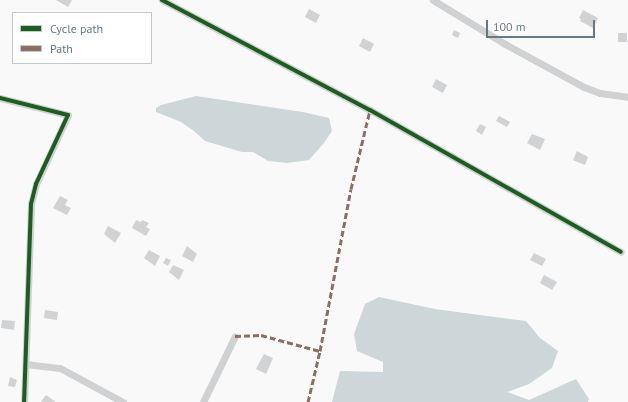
<!DOCTYPE html>
<html>
<head>
<meta charset="utf-8">
<style>
  body { margin:0 }
  #map { position:relative; width:628px; height:402px; overflow:hidden; background:#f9f9f9; font-family:"PT Sans",sans-serif }
  div>[style] { position:absolute }
  [style*='--x'] { left:calc(var(--x)*1px); top:calc(var(--y)*1px); width:calc(var(--w)*1px); rotate:calc(var(--a)*1deg) }
  .water>* { inset:0; background:#cdd7d9 }
  .building>* { inset:0; background:#d0d2d4 }
  .minor>* { height:7px; margin:-3.5px; padding:0 3.5px; transform-origin:3.5px; border-radius:3.5px; background:#cfd1d2 }
  .quiet>* { height:3px; margin-top:-1.5px; transform-origin:0; background:repeating-linear-gradient(90deg,#8d6e63 0 6px,transparent 0 9px) }
  .cycleway>* { height:4px; margin:-2px; padding:0 2px; transform-origin:2px; border-radius:2px; background:#1b5e20 }
  span { translate:-50% -50%; white-space:nowrap; text-align:center; line-height:1.15; -webkit-text-stroke:4px #fff; paint-order:stroke }
  .legend { position:absolute; left:12px; top:12px; width:140px; height:52px; box-sizing:border-box; background:#fff; border:1px solid #c1c9ce; margin:0; padding:5px 7px; list-style:none; font-size:12px; color:#647984 }
  .legend li { display:flex; align-items:center; gap:8px; height:20px }
  .legend b { width:20px; border:1px solid #c1c9ce }
  .scale { position:absolute; left:486px; top:20px; width:109px; height:18px; box-sizing:border-box; border:2px solid #647984; border-top:0; padding-left:5px; font-size:12px; line-height:14px; white-space:nowrap; color:#647984; -webkit-text-stroke:3px #fff; paint-order:stroke }
</style>
</head>
<body>
<div id="map">
  <div class="water">
    <div style="clip-path:polygon(196px 96px,303px 112px,329px 118px,332px 131px,324px 143px,309px 160px,287px 163px,268px 161px,253px 152px,242px 152px,205px 141px,194px 131px,181px 122px,156px 112px,156px 108px,161px 105px)"></div>
    <div style="clip-path:polygon(379px 297px,435px 309px,526px 321px,540px 338px,558px 351px,552px 368px,529px 384px,507px 392px,529px 400px,576px 379px,589px 399px,588px 402px,332px 402px,340px 371px,383px 372px,383px 362px,357px 351px,354px 334px,365px 304px)"></div>
  </div>
  <div class="building">
    <div style="clip-path:polygon(56px 0,72px 0,68px 7px)"></div>
    <div style="clip-path:polygon(309px 9px,320px 15px,316px 23px,305px 17px)"></div>
    <div style="clip-path:polygon(583px 10px,598px 18px,593px 28px,580px 21px,581px 19px,579px 18px)"></div>
    <div style="clip-path:polygon(454px 30px,460px 33px,458px 38px,452px 35px)"></div>
    <div style="clip-path:polygon(618px 33px,627px 33px,627px 42px,618px 42px)"></div>
    <div style="clip-path:polygon(363px 38px,374px 44px,370px 52px,359px 46px)"></div>
    <div style="clip-path:polygon(436px 79px,447px 85px,443px 93px,432px 87px)"></div>
    <div style="clip-path:polygon(499px 116px,510px 122px,507px 127px,496px 121px)"></div>
    <div style="clip-path:polygon(480px 124px,486px 127px,482px 135px,476px 131px)"></div>
    <div style="clip-path:polygon(532px 134px,545px 139px,540px 150px,527px 143px)"></div>
    <div style="clip-path:polygon(577px 151px,588px 157px,585px 165px,573px 160px)"></div>
    <div style="clip-path:polygon(60px 196px,68px 200px,65px 205px,71px 208px,67px 215px,53px 208px)"></div>
    <div style="clip-path:polygon(136px 220px,141px 222px,142px 220px,149px 223px,146px 227px,150px 229px,146px 236px,132px 228px)"></div>
    <div style="clip-path:polygon(108px 226px,121px 233px,115px 243px,104px 234px)"></div>
    <div style="clip-path:polygon(187px 246px,197px 254px,193px 262px,182px 256px)"></div>
    <div style="clip-path:polygon(149px 250px,160px 256px,155px 266px,144px 258px)"></div>
    <div style="clip-path:polygon(534px 253px,546px 259px,542px 266px,530px 260px)"></div>
    <div style="clip-path:polygon(166px 258px,171px 260px,168px 266px,163px 263px)"></div>
    <div style="clip-path:polygon(173px 265px,184px 270px,179px 280px,169px 272px)"></div>
    <div style="clip-path:polygon(544px 275px,557px 282px,552px 290px,540px 283px)"></div>
    <div style="clip-path:polygon(45px 310px,58px 312px,57px 320px,44px 318px)"></div>
    <div style="clip-path:polygon(2px 320px,15px 321px,14px 330px,1px 328px)"></div>
    <div style="clip-path:polygon(264px 354px,273px 358px,266px 374px,256px 369px)"></div>
    <div style="clip-path:polygon(10px 377px,17px 380px,15px 387px,8px 386px)"></div>
    <div style="clip-path:polygon(46px 395px,56px 402px,41px 402px)"></div>
  </div>
  <div class="minor">
    <div style="--x:162;--y:0;--w:235;--a:27.9"></div>
    <div style="--x:370;--y:110;--w:288;--a:29.5"></div>
    <div style="--x:433;--y:0;--w:84;--a:31.4"></div>
    <div style="--x:505;--y:44;--w:90;--a:28.6"></div>
    <div style="--x:584;--y:87;--w:17;--a:21"></div>
    <div style="--x:600;--y:93;--w:28;--a:8"></div>
    <div style="--x:0;--y:98;--w:70;--a:14"></div>
    <div style="--x:68;--y:115;--w:76;--a:114.9"></div>
    <div style="--x:36;--y:184;--w:21;--a:104"></div>
    <div style="--x:31;--y:204;--w:198;--a:92"></div>
    <div style="--x:26;--y:364;--w:34;--a:7"></div>
    <div style="--x:60;--y:368;--w:72;--a:28.4"></div>
    <div style="--x:203;--y:402;--w:73;--a:-64.1"></div>
  </div>
  <div class="quiet">
    <div style="--x:235;--y:336;--w:26;--a:-2"></div>
    <div style="--x:261;--y:335;--w:61;--a:15.2"></div>
    <div style="--x:308;--y:402;--w:52;--a:-76.8"></div>
    <div style="--x:320;--y:351;--w:165;--a:-79.2"></div>
    <div style="--x:351;--y:189;--w:81;--a:-76.5"></div>
  </div>
  <div class="cycleway">
    <div style="--x:162;--y:0;--w:235;--a:27.9"></div>
    <div style="--x:370;--y:110;--w:288;--a:29.5"></div>
    <div style="--x:0;--y:98;--w:70;--a:14"></div>
    <div style="--x:68;--y:115;--w:76;--a:114.9"></div>
    <div style="--x:36;--y:184;--w:21;--a:104"></div>
    <div style="--x:31;--y:204;--w:198;--a:92"></div>
  </div>
  <ul class="legend">
  <li><b style="height:5px;background:#1b5e20"></b>Cycle path</li>
  <li><b style="height:5px;background:#8d6e63"></b>Path</li>
  </ul>
  <div class="scale">100 m</div>
</div>
</body>
</html>
